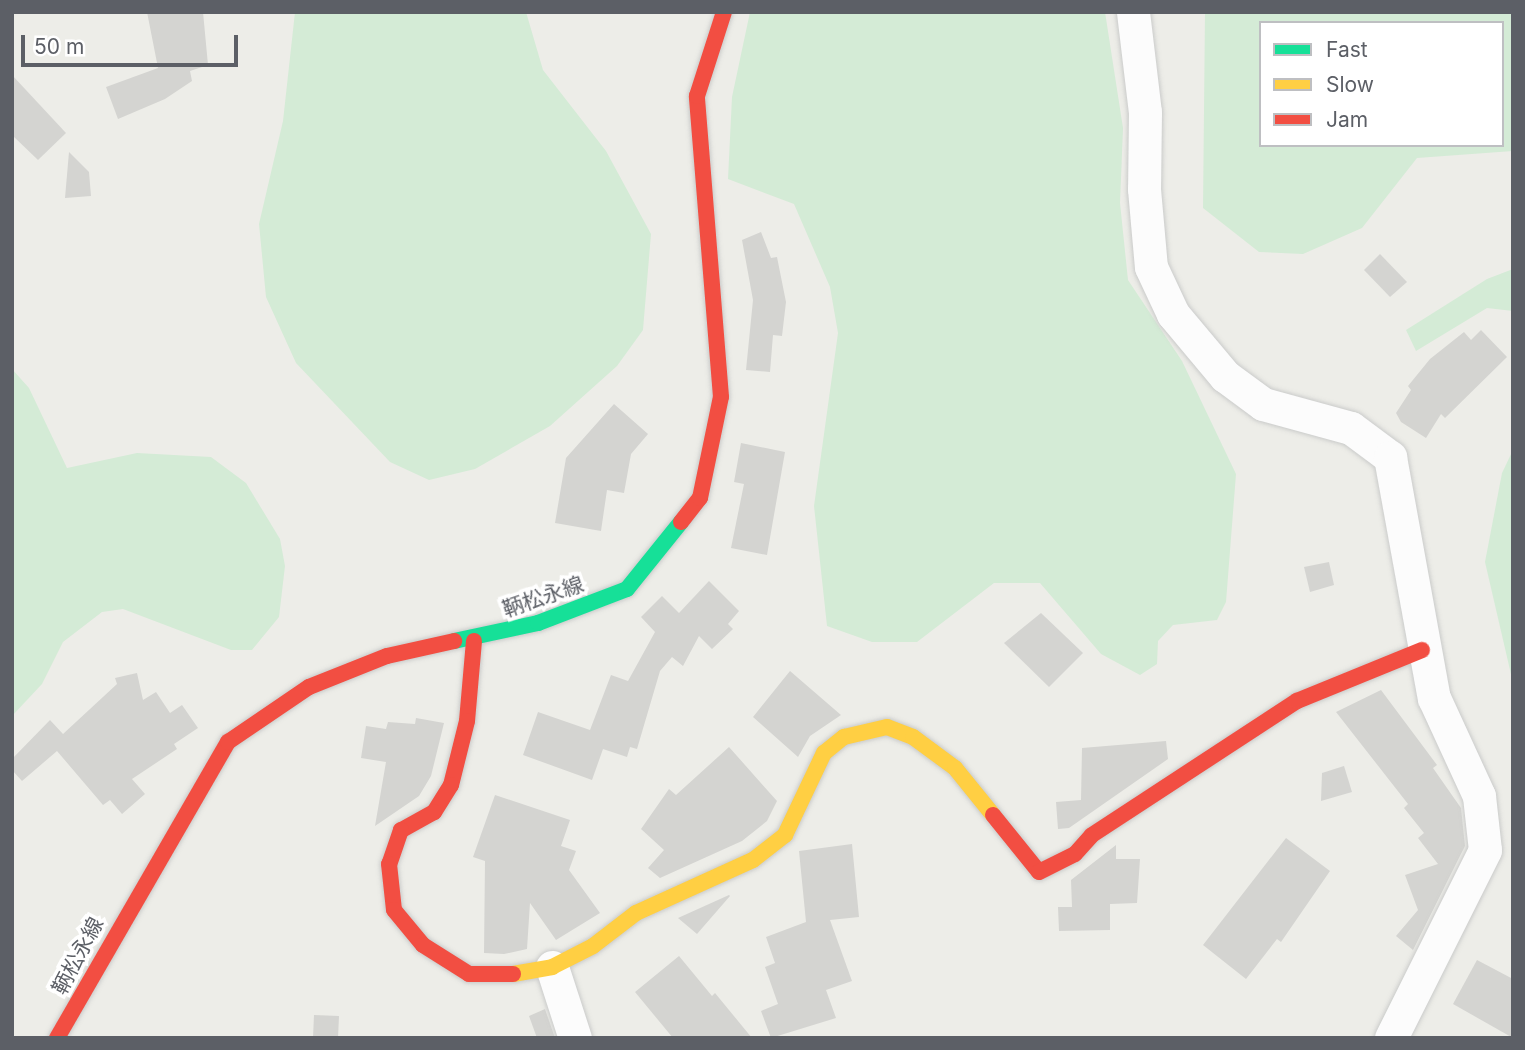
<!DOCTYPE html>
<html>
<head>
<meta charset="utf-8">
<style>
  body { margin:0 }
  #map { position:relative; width:1525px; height:1050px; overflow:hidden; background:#edede8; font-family:Inter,"Noto Sans JP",sans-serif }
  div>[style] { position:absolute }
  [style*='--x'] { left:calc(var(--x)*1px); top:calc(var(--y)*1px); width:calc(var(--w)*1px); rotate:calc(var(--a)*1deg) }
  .green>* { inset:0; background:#d4ebd6 }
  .building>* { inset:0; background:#d4d4d1 }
  .roads { filter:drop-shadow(0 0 2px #cacbca) drop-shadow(0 0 2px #cacbca) }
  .street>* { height:33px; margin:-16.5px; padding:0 16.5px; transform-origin:16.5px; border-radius:16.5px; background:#fcfcfc }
  .fast>* { height:16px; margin:-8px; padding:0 8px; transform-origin:8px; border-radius:8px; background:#16e098 }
  .slow>* { height:16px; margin:-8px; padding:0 8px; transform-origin:8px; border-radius:8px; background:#ffcf43 }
  .jam>* { height:16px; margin:-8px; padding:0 8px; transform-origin:8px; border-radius:8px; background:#f24e42 }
  span { translate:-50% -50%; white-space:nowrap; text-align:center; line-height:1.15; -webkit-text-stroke:7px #fff; paint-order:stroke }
  .street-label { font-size:21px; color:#5c5f66 }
  .frame { position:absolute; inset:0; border:14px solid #5c5f66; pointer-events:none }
  .legend { position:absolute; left:1259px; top:21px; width:245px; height:126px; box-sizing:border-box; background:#fff; border:2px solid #bebfc2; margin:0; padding:9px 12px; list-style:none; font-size:21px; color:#5c5f66 }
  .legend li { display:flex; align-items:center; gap:14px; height:35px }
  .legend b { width:35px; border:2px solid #bebfc2 }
  .scale { position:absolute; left:21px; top:35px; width:217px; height:32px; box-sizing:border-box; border:4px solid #5c5f66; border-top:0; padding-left:9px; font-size:21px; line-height:24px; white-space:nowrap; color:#5c5f66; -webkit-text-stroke:5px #fff; paint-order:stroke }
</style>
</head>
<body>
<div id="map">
  <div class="green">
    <div style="clip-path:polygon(295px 12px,526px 12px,543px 70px,606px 151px,651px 234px,643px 330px,617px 366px,550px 426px,475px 469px,429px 480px,390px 462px,296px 363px,266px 297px,259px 224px,283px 121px)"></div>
    <div style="clip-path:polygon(750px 12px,1105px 12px,1123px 128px,1120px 203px,1128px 280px,1182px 361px,1236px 474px,1226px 602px,1217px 620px,1173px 625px,1158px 641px,1157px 664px,1140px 675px,1101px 654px,1040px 583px,994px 583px,917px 642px,872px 642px,827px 626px,814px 506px,838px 333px,830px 287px,794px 204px,728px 179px,732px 97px)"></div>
    <div style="clip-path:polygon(evenodd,1205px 12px,1513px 12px,1513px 151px,1417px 158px,1362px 228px,1303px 254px,1259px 252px,1203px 208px,1205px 12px,1261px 23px,1502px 23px,1502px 145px,1261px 145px,1261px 23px)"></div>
    <div style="clip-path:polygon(1513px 269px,1513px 311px,1487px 308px,1416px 351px,1406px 330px,1487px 279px)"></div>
    <div style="clip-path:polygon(12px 369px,29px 388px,67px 468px,137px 453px,211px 457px,246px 483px,280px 539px,285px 566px,279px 617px,252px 650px,231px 650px,123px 609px,102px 612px,63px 642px,42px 684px,12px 716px)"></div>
    <div style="clip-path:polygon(1513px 450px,1513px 683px,1485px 562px,1502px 473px)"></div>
  </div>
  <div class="building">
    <div style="clip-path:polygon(147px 12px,203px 12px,208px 65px,190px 71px,192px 81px,165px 99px,118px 119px,106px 87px,158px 68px)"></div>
    <div style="clip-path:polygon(12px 75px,66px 133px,38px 160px,12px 135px)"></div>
    <div style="clip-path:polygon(69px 152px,89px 172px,91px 196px,65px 198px)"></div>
    <div style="clip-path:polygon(761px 232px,771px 258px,777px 257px,786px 302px,782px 336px,773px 335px,770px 372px,746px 370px,753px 300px,742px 240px)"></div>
    <div style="clip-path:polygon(1380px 254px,1407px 282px,1390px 297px,1364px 270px)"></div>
    <div style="clip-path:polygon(1481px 330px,1507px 357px,1445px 418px,1441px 414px,1426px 438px,1401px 422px,1396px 413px,1411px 390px,1408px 386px,1430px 359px,1464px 332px,1471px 340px)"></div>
    <div style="clip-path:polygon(614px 404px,648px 434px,631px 454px,624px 493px,607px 490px,601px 531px,555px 523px,566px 458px)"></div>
    <div style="clip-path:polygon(741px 443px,785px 452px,767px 555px,731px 548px,744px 484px,734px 482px)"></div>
    <div style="clip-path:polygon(1329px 562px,1334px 585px,1310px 592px,1304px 567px)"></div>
    <div style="clip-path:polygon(709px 581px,739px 611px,728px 624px,733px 629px,712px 649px,699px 636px,683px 666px,672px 657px,660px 671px,637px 749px,630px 747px,627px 757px,603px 749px,592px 780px,523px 755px,538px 712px,590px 730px,611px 675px,628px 681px,655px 632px,641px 617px,662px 596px,679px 613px)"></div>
    <div style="clip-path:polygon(1041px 613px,1083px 653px,1049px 687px,1004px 643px)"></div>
    <div style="clip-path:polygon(790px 671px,841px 715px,810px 736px,798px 757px,753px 717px)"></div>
    <div style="clip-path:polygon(137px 673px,143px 700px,156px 692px,170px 713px,182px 705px,198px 728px,174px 744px,177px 749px,132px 779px,145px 794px,122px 814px,110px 800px,103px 805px,57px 751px,22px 781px,12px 770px,12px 759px,50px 720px,63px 734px,117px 684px,115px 678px)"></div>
    <div style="clip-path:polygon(1381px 690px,1437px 765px,1433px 768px,1461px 808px,1465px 846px,1413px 950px,1396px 936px,1418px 910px,1405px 875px,1438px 864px,1418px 838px,1424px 833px,1404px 808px,1408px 804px,1336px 712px)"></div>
    <div style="clip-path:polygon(416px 718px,444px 723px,431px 776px,419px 796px,375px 826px,386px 762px,361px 758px,366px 726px,386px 729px,388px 722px,415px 724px)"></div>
    <div style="clip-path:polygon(1166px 741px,1168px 759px,1069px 828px,1058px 829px,1056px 802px,1081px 800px,1082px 748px)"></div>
    <div style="clip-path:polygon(729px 747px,777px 801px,767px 821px,742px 841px,660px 878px,648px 868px,664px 850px,641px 829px,669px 789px,676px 795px)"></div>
    <div style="clip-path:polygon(1344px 766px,1352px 792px,1321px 801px,1322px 773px)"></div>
    <div style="clip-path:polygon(495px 795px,570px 820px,561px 846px,576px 851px,569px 870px,600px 913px,556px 940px,530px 903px,527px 949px,504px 954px,484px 953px,485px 861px,473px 857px)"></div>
    <div style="clip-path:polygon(1286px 838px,1330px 871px,1281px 942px,1277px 939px,1246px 979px,1203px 945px)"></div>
    <div style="clip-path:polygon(852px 844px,859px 917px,830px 920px,852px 981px,826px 990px,836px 1018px,771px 1038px,761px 1011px,778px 1004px,765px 967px,775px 963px,766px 937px,806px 922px,799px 851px)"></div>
    <div style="clip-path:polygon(1116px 845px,1116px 859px,1140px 859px,1137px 903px,1110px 904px,1110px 930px,1059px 931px,1058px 907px,1072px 907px,1071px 880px)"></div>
    <div style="clip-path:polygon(730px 896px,697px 934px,678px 918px,729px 895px)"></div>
    <div style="clip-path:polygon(679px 956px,712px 996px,715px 993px,752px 1038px,673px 1038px,635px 992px)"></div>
    <div style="clip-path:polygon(1477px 960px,1513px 979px,1513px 1038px,1453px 1004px)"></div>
    <div style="clip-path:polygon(545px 1009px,555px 1038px,537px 1038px,529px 1016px)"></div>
    <div style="clip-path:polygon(314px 1015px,339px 1016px,338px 1038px,313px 1038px)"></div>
  </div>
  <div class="roads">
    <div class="street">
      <div style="--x:1133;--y:12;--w:101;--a:83.2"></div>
      <div style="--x:1145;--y:112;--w:77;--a:90.7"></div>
      <div style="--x:1144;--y:189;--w:78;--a:84.9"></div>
      <div style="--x:1151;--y:267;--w:52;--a:64.9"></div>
      <div style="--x:1173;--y:314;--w:81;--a:50"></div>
      <div style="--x:1225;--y:376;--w:47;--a:36.4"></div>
      <div style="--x:1263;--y:404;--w:91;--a:15.3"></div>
      <div style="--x:1351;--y:428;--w:49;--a:36.6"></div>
      <div style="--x:1390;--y:457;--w:245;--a:79.7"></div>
      <div style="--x:1434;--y:698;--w:108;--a:65.3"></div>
      <div style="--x:1479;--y:796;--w:54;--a:83.7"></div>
      <div style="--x:1485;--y:850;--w:210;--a:116.6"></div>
      <div style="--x:552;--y:967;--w:75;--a:72.1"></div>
    </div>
    <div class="fast">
      <div style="--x:454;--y:641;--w:86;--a:-12.1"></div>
      <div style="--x:538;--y:623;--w:95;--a:-20.9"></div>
      <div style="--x:627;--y:589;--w:86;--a:-51.1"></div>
    </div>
    <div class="slow">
      <div style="--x:513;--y:974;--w:40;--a:-10"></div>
      <div style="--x:552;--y:967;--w:46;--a:-27.1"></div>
      <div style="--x:593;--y:946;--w:54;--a:-37.5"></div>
      <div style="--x:636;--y:913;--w:128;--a:-24.4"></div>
      <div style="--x:753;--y:860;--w:41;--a:-38"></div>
      <div style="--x:785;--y:835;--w:91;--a:-64.6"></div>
      <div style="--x:824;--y:753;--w:26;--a:-39"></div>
      <div style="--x:844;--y:737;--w:44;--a:-13.1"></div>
      <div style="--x:887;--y:727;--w:28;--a:21"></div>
      <div style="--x:913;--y:737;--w:52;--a:36.4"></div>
      <div style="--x:955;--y:768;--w:60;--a:51"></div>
    </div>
    <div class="jam">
      <div style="--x:681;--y:522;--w:31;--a:-52"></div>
      <div style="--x:700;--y:498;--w:103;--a:-78.3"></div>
      <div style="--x:721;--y:397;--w:302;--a:-94.6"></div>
      <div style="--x:697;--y:96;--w:88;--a:-72.2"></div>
      <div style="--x:474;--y:641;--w:80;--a:95"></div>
      <div style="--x:467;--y:721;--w:66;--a:104"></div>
      <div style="--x:451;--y:785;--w:32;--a:122"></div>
      <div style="--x:434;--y:812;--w:38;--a:151"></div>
      <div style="--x:401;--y:830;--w:36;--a:109"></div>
      <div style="--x:389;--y:864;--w:46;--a:83.8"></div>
      <div style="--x:394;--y:910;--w:45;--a:50.4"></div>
      <div style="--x:423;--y:945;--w:54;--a:32.2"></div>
      <div style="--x:469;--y:974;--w:44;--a:0"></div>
      <div style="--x:993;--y:815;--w:73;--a:51.1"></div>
      <div style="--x:1039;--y:872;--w:40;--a:-26.6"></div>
      <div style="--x:1075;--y:854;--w:25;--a:-48"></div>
      <div style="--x:1092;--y:835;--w:245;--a:-33.2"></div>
      <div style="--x:1297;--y:701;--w:135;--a:-22.2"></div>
      <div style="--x:57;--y:1038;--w:342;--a:-60"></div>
      <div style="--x:228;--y:742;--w:98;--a:-34.2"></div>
      <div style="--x:309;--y:687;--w:84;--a:-21.7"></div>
      <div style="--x:387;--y:656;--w:69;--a:-12.6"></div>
    </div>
  </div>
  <div class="street-label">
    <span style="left:543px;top:597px;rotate:-19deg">鞆松永線</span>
    <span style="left:78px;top:956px;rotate:-62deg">鞆松永線</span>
  </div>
  <div class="frame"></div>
  <ul class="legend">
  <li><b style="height:9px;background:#16e098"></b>Fast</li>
  <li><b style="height:9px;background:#ffcf43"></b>Slow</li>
  <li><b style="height:9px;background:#f24e42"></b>Jam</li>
  </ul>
  <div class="scale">50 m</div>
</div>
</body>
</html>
